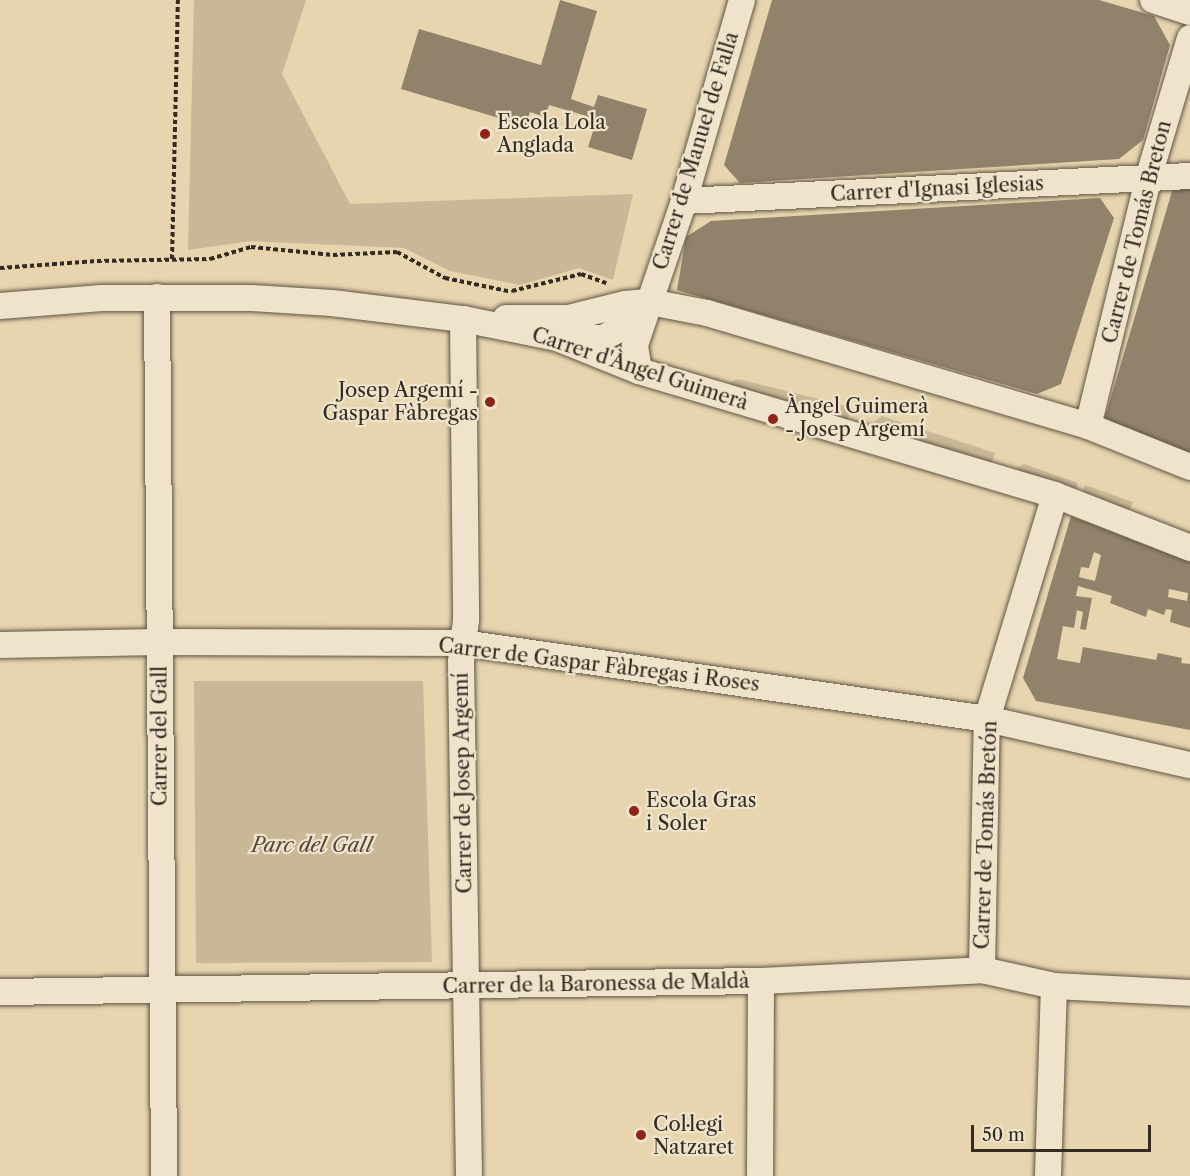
<!DOCTYPE html>
<html>
<head>
<meta charset="utf-8">
<style>
  body { margin:0 }
  #map { position:relative; width:1190px; height:1176px; overflow:hidden; background:#e6d5af; font-family:"Libre Caslon Text",serif }
  div>[style] { position:absolute }
  [style*='--x'] { left:calc(var(--x)*1px); top:calc(var(--y)*1px); width:calc(var(--w)*1px); rotate:calc(var(--a)*1deg) }
  .green>* { inset:0; background:#c8b897 }
  .building>* { inset:0; background:#91836b }
  .path>* { height:4px; margin-top:-2px; transform-origin:0; background:repeating-linear-gradient(90deg,#342a22 0 4.5px,transparent 0 7.5px) }
  .roads { filter:drop-shadow(0 0 2px #605545) drop-shadow(0 0 2px #605545) }
  .minor>* { height:26px; margin:-13px; padding:0 13px; transform-origin:13px; border-radius:13px; background:#efe4cb }
  .dots>* { width:16px; height:16px; translate:-50% -50%; box-sizing:border-box; border:3px solid #efe4cb; border-radius:50% }
  span { translate:-50% -50%; white-space:nowrap; text-align:center; line-height:1.15; -webkit-text-stroke:4.5px #efe4cb; paint-order:stroke }
  .poi-label { font-size:20px; color:#342a22 }
  .left { translate:0 -50%; text-align:left }
  .right { translate:-100% -50%; text-align:right }
  .street-label { font-size:20px; color:#342a22 }
  .park-label { font-size:20px; color:#524639; font-style:italic }
  .scale { position:absolute; left:971px; top:1125px; width:180px; height:27px; box-sizing:border-box; border:3px solid #342a22; border-top:0; padding-left:8px; font-size:18px; line-height:21px; white-space:nowrap; color:#342a22; -webkit-text-stroke:4px #efe4cb; paint-order:stroke }
</style>
</head>
<body>
<div id="map">
  <div class="green">
    <div style="clip-path:polygon(194px 0,306px 0,282px 74px,350px 204px,633px 194px,613px 280px,579px 268px,520px 285px,450px 271px,404px 248px,251px 241px,188px 250px)"></div>
    <div style="clip-path:polygon(738px 379px,851px 407px,846px 426px,719px 388px)"></div>
    <div style="clip-path:polygon(882px 416px,995px 453px,990px 468px,861px 431px)"></div>
    <div style="clip-path:polygon(1024px 464px,1078px 483px,1075px 495px,1007px 473px)"></div>
    <div style="clip-path:polygon(1085px 485px,1133px 502px,1128px 515px,1081px 497px)"></div>
    <div style="clip-path:polygon(194px 681px,423px 681px,432px 962px,196px 963px)"></div>
  </div>
  <div class="building">
    <div style="clip-path:polygon(560px 0,597px 11px,571px 99px,594px 107px,598px 95px,647px 109px,632px 160px,588px 147px,597px 119px,549px 105px,545px 117px,530px 112px,526px 126px,401px 89px,419px 29px,541px 65px)"></div>
    <div style="clip-path:polygon(772px 0,1099px 0,1154px 16px,1170px 45px,1143px 140px,1119px 159px,740px 183px,724px 165px)"></div>
    <div style="clip-path:polygon(1190px 187px,1190px 455px,1104px 421px,1173px 188px)"></div>
    <div style="clip-path:polygon(1100px 198px,1114px 218px,1061px 384px,1037px 394px,677px 290px,686px 237px,711px 221px)"></div>
    <div style="clip-path:polygon(evenodd,1071px 516px,1190px 562px,1190px 628px,1170px 622px,1172px 610px,1166px 609px,1164px 615px,1148px 609px,1146px 617px,1110px 603px,1112px 596px,1078px 586px,1076px 596px,1092px 598px,1086px 630px,1080px 629px,1083px 612px,1077px 610px,1074px 628px,1063px 626px,1057px 659px,1080px 663px,1083px 647px,1156px 660px,1158px 653px,1182px 658px,1181px 663px,1190px 664px,1190px 730px,1036px 701px,1023px 678px,1071px 516px,1094px 552px,1101px 555px,1095px 581px,1079px 577px,1081px 567px,1089px 568px,1094px 552px,1071px 516px,1169px 589px,1188px 593px,1187px 601px,1168px 597px,1169px 589px)"></div>
  </div>
  <div class="path">
    <div style="--x:172;--y:259;--w:259;--a:-88.7"></div>
    <div style="--x:0;--y:268;--w:97;--a:-4.1"></div>
    <div style="--x:97;--y:261;--w:113;--a:-1"></div>
    <div style="--x:210;--y:259;--w:43;--a:-16.3"></div>
    <div style="--x:251;--y:247;--w:82;--a:5.6"></div>
    <div style="--x:333;--y:255;--w:64;--a:-2.7"></div>
    <div style="--x:397;--y:252;--w:55;--a:28.4"></div>
    <div style="--x:445;--y:278;--w:68;--a:11.8"></div>
    <div style="--x:512;--y:291;--w:71;--a:-13.8"></div>
    <div style="--x:581;--y:274;--w:27;--a:20"></div>
  </div>
  <div class="roads">
    <div class="minor">
      <div style="--x:1153;--y:0;--w:39;--a:18"></div>
      <div style="--x:684;--y:201;--w:507;--a:-2.83"></div>
      <div style="--x:157;--y:297;--w:879;--a:89.54"></div>
      <div style="--x:0;--y:306;--w:102;--a:-4.5"></div>
      <div style="--x:102;--y:298;--w:150;--a:0"></div>
      <div style="--x:252;--y:298;--w:80;--a:3.6"></div>
      <div style="--x:332;--y:303;--w:132;--a:7"></div>
      <div style="--x:463;--y:319;--w:96;--a:11.4"></div>
      <div style="--x:557;--y:338;--w:88;--a:21.9"></div>
      <div style="--x:639;--y:371;--w:434;--a:16.6"></div>
      <div style="--x:1055;--y:495;--w:145;--a:21.4"></div>
      <div style="--x:506;--y:318;--w:62;--a:0"></div>
      <div style="--x:568;--y:318;--w:59;--a:-13.8"></div>
      <div style="--x:625;--y:304;--w:25;--a:-5"></div>
      <div style="--x:650;--y:302;--w:58;--a:10.9"></div>
      <div style="--x:707;--y:313;--w:397;--a:16.5"></div>
      <div style="--x:1088;--y:426;--w:110;--a:21.9"></div>
      <div style="--x:463;--y:319;--w:301;--a:89.4"></div>
      <div style="--x:466;--y:620;--w:42;--a:96.8"></div>
      <div style="--x:461;--y:662;--w:514;--a:89.11"></div>
      <div style="--x:570;--y:338;--w:33;--a:0"></div>
      <div style="--x:603;--y:338;--w:21;--a:-29"></div>
      <div style="--x:621;--y:328;--w:36;--a:-42"></div>
      <div style="--x:639;--y:371;--w:26;--a:-99"></div>
      <div style="--x:635;--y:345;--w:152;--a:-71.2"></div>
      <div style="--x:684;--y:201;--w:209;--a:-73.9"></div>
      <div style="--x:1088;--y:426;--w:254;--a:-76.3"></div>
      <div style="--x:1148;--y:179;--w:147;--a:-73.4"></div>
      <div style="--x:0;--y:645;--w:159;--a:-1.1"></div>
      <div style="--x:159;--y:642;--w:304;--a:0.2"></div>
      <div style="--x:463;--y:643;--w:529;--a:8.25"></div>
      <div style="--x:987;--y:719;--w:208;--a:12.8"></div>
      <div style="--x:982;--y:970;--w:251;--a:-88.9"></div>
      <div style="--x:987;--y:719;--w:234;--a:-73.1"></div>
      <div style="--x:0;--y:992;--w:761;--a:-0.83"></div>
      <div style="--x:761;--y:981;--w:221;--a:-2.8"></div>
      <div style="--x:982;--y:970;--w:74;--a:12.5"></div>
      <div style="--x:1054;--y:986;--w:136;--a:2.9"></div>
      <div style="--x:760;--y:1176;--w:195;--a:-89.7"></div>
      <div style="--x:1048;--y:1176;--w:190;--a:-88.2"></div>
    </div>
  </div>
  <div class="dots">
    <div style="left:485px;top:134px;background:#8f2418"></div>
    <div style="left:490px;top:402px;background:#8f2418"></div>
    <div style="left:773px;top:419px;background:#8f2418"></div>
    <div style="left:634px;top:811px;background:#8f2418"></div>
    <div style="left:641px;top:1135px;background:#8f2418"></div>
  </div>
  <div class="poi-label">
    <span class="left" style="left:497px;top:134px">Escola Lola<br>Anglada</span>
    <span class="right" style="left:478px;top:402px">Josep Argemí -<br>Gaspar Fàbregas</span>
    <span class="left" style="left:785px;top:418px">Àngel Guimerà<br>- Josep Argemí</span>
    <span class="left" style="left:646px;top:812px">Escola Gras<br>i Soler</span>
    <span class="left" style="left:653px;top:1136px">Col·legi<br>Natzaret</span>
  </div>
  <div class="street-label">
    <span style="left:696px;top:151px;rotate:-73deg">Carrer de Manuel de Falla</span>
    <span style="left:937px;top:189px;rotate:-3deg">Carrer d'Ignasi Iglesias</span>
    <span style="left:1137px;top:232px;rotate:-76deg">Carrer de Tomás Breton</span>
    <span style="left:640px;top:369px;rotate:18deg">Carrer d'Àngel Guimerà</span>
    <span style="left:599px;top:665px;rotate:7deg">Carrer de Gaspar Fàbregas i Roses</span>
    <span style="left:160px;top:736px;rotate:-90deg">Carrer del Gall</span>
    <span style="left:463px;top:783px;rotate:-91deg">Carrer de Josep Argemí</span>
    <span style="left:986px;top:835px;rotate:-88deg">Carrer de Tomás Bretón</span>
    <span style="left:596px;top:984px;rotate:-1deg">Carrer de la Baronessa de Maldà</span>
  </div>
  <div class="park-label">
    <span style="left:312px;top:845px">Parc del Gall</span>
  </div>
  <div class="scale">50 m</div>
</div>
</body>
</html>
